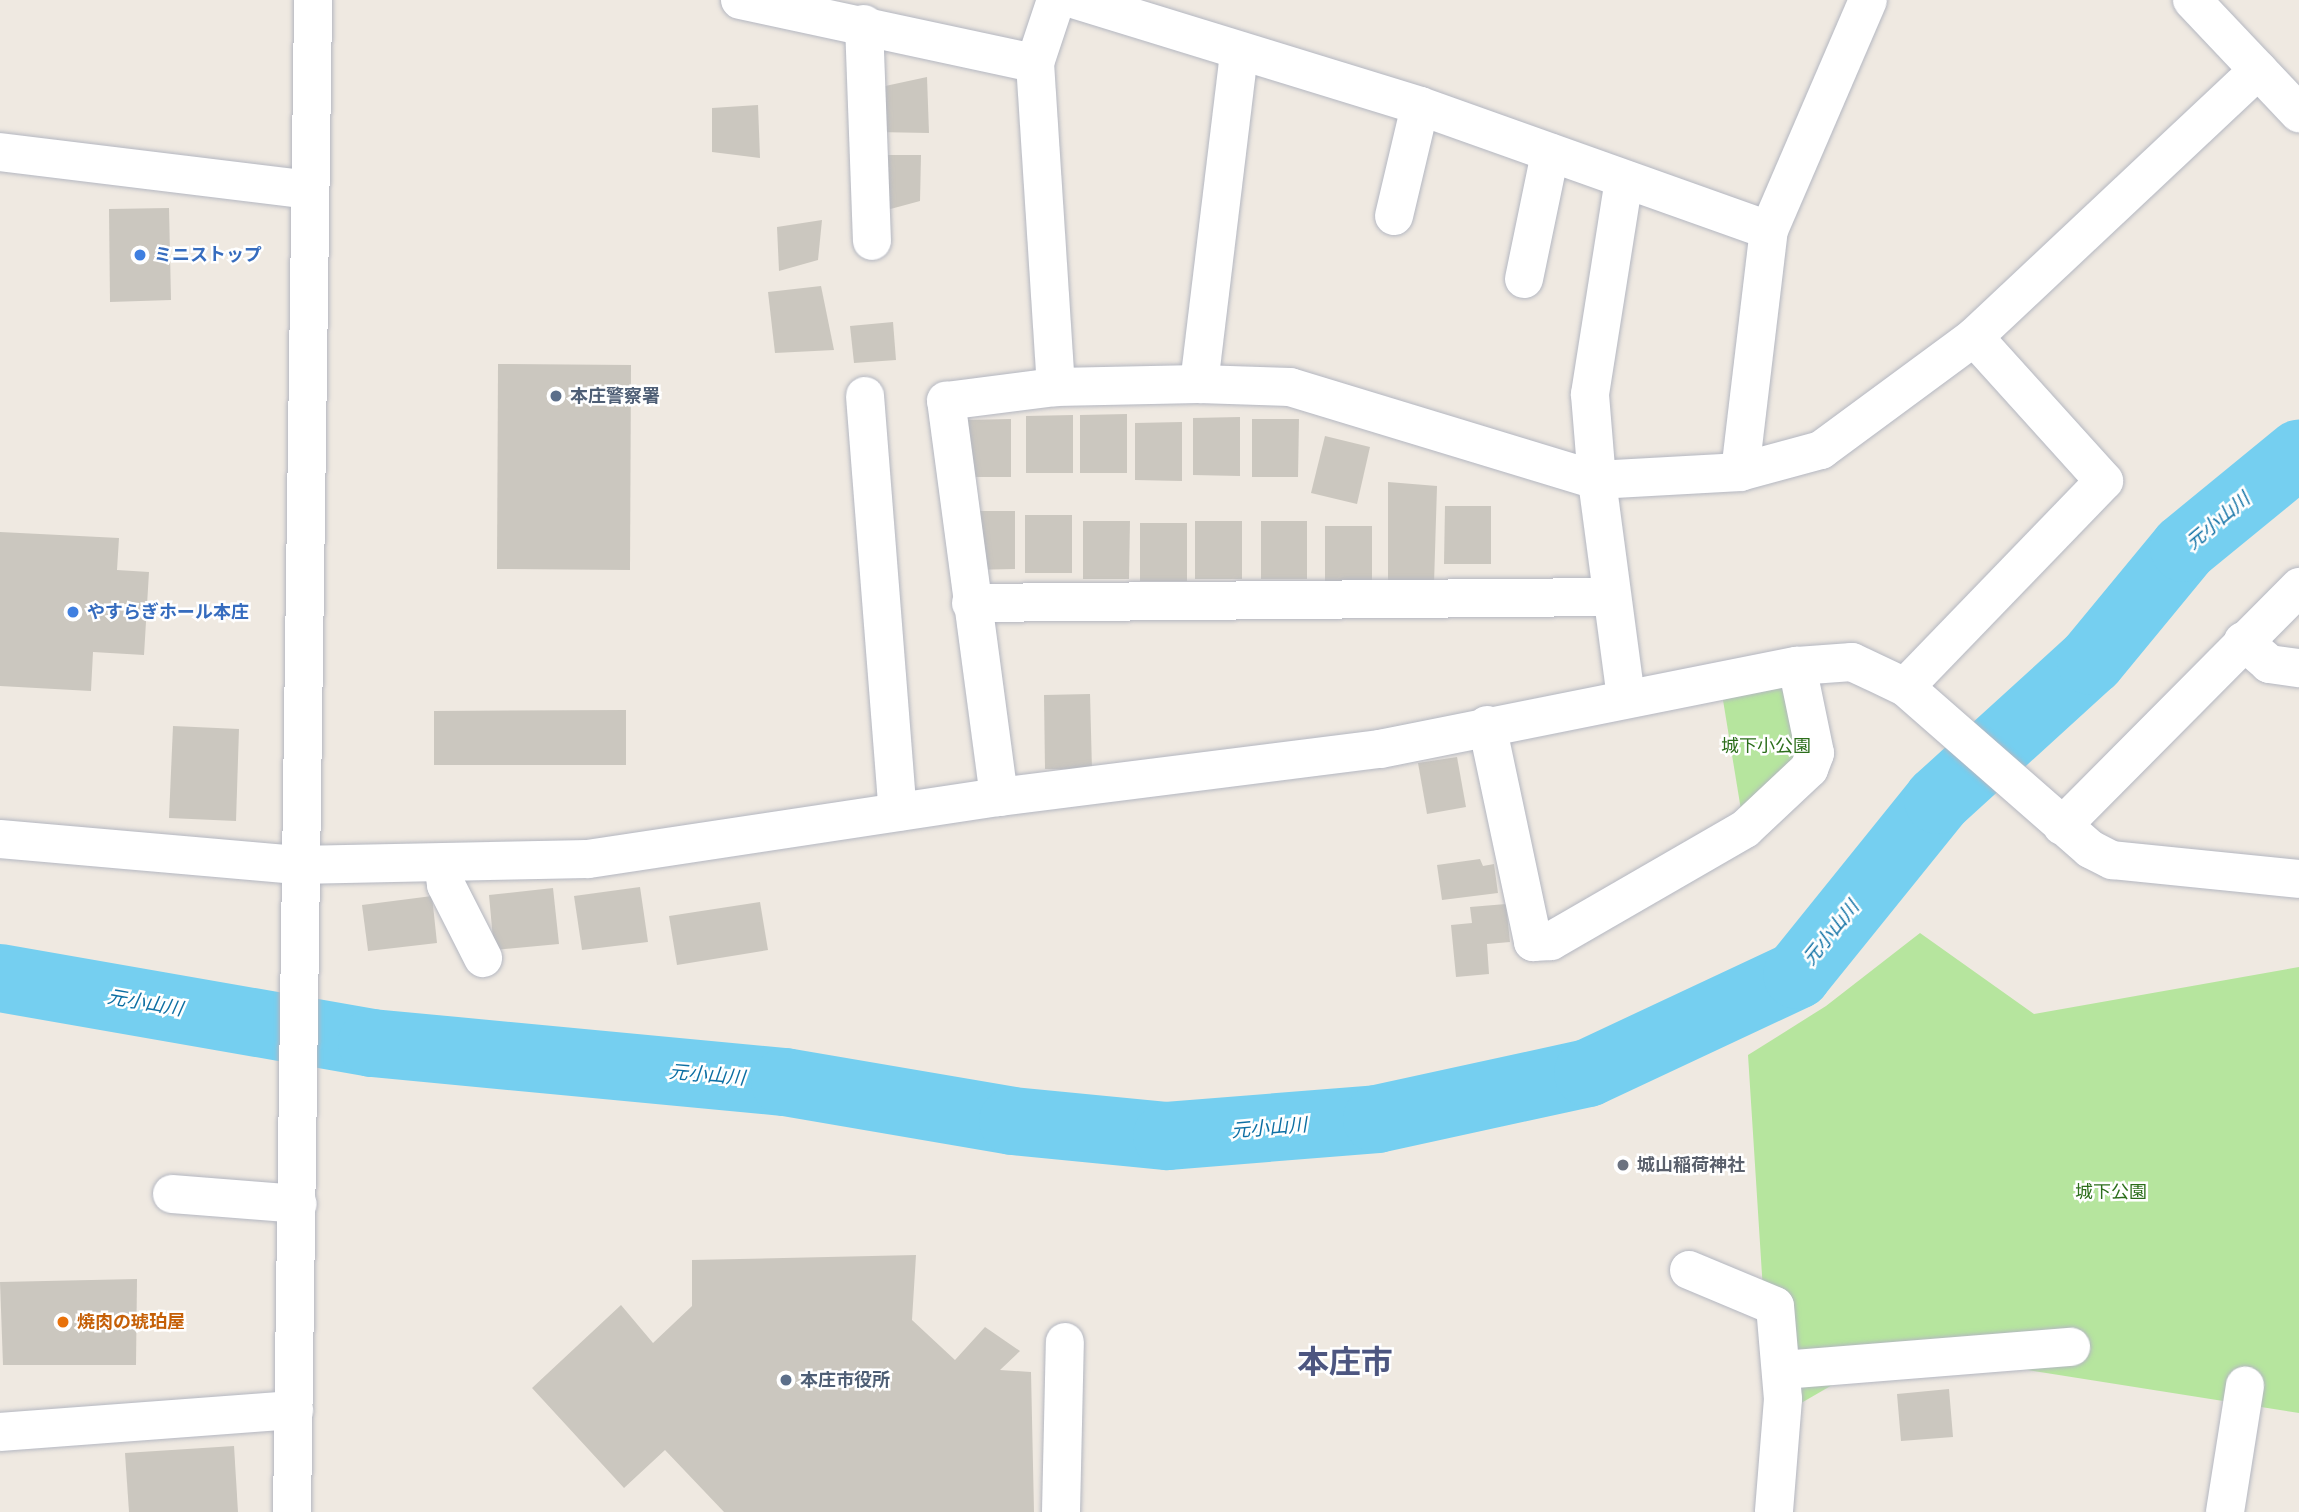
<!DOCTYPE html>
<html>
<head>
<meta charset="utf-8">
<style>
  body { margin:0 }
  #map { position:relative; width:2299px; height:1512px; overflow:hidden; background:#efe9e1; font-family:Quicksand,"Noto Sans JP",sans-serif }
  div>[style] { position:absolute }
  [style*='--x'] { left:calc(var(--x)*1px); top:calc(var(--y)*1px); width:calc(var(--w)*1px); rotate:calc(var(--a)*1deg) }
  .green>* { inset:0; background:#b6e59e }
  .river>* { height:68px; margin:-34px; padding:0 34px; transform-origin:34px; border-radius:34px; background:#75cff0 }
  .building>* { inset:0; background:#cbc7bf }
  .roads { filter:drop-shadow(0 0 2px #b4b7c1) drop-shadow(0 0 2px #b4b7c1) }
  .minor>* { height:38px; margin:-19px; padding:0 19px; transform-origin:19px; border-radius:19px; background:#fff }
  .dots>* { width:19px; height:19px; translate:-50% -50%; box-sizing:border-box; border:4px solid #fff; border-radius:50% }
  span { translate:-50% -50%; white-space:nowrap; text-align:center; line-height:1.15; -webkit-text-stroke:5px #fff; paint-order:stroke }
  .shop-label { font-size:18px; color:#366cbe; font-weight:700 }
  .left { translate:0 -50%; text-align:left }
  .service-label { font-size:18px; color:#4e5e75; font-weight:700 }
  .park-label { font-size:18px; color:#2c6e1b }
  .worship-label { font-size:18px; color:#5b616d; font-weight:700 }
  .food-label { font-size:18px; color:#c56008; font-weight:700 }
  .water-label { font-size:19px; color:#0d6fa3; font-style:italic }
  .town-label { font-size:32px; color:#4d5680; font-weight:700 }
</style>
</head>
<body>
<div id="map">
  <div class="green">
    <div style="clip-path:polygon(1777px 683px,1789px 689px,1803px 753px,1742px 816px,1723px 700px)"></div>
    <div style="clip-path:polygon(1920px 933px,2034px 1014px,2299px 967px,2299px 1413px,1913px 1352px,1853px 1373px,1796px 1406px,1765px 1322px,1748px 1055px,1826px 1006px)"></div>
  </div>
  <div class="river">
    <div style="--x:0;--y:978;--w:378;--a:9.9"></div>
    <div style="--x:372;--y:1043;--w:415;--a:5.4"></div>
    <div style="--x:785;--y:1082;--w:231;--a:9.7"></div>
    <div style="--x:1013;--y:1121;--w:155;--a:5.6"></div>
    <div style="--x:1167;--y:1136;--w:211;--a:-4.6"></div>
    <div style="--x:1377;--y:1119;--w:216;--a:-12.3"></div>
    <div style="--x:1588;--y:1073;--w:231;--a:-25.1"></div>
    <div style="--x:1797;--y:975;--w:225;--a:-51.1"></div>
    <div style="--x:1938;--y:800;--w:207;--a:-42.3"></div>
    <div style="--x:2091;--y:661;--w:146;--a:-50.5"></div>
    <div style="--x:2184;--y:548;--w:149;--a:-39.3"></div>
  </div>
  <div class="building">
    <div style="clip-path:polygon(927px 77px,929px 133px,876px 132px,876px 88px)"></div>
    <div style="clip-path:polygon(758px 105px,760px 158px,712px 152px,712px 108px)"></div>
    <div style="clip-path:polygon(874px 155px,921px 155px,920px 201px,872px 214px)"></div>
    <div style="clip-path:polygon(169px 208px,171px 300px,110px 302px,109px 209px)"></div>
    <div style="clip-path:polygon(822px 220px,818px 260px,779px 271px,777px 227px)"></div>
    <div style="clip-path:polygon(821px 286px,834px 350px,775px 353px,768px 292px)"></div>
    <div style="clip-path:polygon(893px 322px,896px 360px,854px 363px,850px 326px)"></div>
    <div style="clip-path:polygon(498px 364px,631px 365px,630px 570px,497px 569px)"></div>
    <div style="clip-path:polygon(1127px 414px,1127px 473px,1080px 473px,1080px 415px)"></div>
    <div style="clip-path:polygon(1073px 415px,1073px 473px,1026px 473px,1026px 416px)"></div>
    <div style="clip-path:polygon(1240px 417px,1240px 476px,1193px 475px,1193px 418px)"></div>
    <div style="clip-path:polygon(1011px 419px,1011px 477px,964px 477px,964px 420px)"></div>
    <div style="clip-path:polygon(1252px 419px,1299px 419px,1298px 477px,1252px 477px)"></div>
    <div style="clip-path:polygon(1182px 422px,1182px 481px,1135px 480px,1135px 423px)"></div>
    <div style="clip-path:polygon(1325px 436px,1370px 447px,1357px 504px,1311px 493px)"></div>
    <div style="clip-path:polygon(1388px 482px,1437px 486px,1434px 584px,1388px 584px)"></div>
    <div style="clip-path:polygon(1445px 506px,1491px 506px,1491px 564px,1444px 564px)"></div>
    <div style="clip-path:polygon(968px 511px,1015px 511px,1015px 569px,968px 570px)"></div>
    <div style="clip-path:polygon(1025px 515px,1072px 515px,1072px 573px,1025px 573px)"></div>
    <div style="clip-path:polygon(1083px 521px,1130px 521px,1129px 579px,1083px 579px)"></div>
    <div style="clip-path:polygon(1195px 521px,1242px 521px,1242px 579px,1195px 579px)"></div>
    <div style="clip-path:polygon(1261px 521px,1307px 521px,1307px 579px,1261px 579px)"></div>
    <div style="clip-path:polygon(1140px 523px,1187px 523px,1187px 581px,1140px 581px)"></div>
    <div style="clip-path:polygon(1325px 526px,1372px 526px,1372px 584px,1325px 584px)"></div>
    <div style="clip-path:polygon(0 532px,119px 538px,117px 570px,149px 572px,144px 655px,93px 652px,91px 691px,0 686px)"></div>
    <div style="clip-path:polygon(1090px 694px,1092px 770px,1045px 769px,1044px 695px)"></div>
    <div style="clip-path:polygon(626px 710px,626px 765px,434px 765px,434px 711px)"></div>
    <div style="clip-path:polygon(173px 726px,239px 729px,236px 821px,169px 818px)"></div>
    <div style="clip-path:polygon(1457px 757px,1466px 807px,1427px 814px,1418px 763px)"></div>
    <div style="clip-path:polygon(1480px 859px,1483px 866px,1494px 864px,1498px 893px,1442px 900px,1437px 865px)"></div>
    <div style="clip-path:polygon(640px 887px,648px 942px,582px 950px,574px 896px)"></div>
    <div style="clip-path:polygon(553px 888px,559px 944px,494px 950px,489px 895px)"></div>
    <div style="clip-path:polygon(432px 896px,437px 943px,368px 951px,362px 905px)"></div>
    <div style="clip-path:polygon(760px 902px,768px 950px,677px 965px,669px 916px)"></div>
    <div style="clip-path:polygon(1506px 904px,1510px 942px,1487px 944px,1489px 974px,1456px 977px,1451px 925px,1472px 923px,1470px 907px)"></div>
    <div style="clip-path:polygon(916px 1255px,912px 1320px,955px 1360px,985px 1327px,1020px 1351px,1000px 1370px,1031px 1372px,1034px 1512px,724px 1512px,665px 1450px,624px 1488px,532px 1388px,621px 1305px,653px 1343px,692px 1306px,692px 1260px)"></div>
    <div style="clip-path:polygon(137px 1279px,136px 1365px,3px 1365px,0 1282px)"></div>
    <div style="clip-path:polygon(1949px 1389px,1953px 1437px,1901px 1441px,1897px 1394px)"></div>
    <div style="clip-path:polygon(234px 1446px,238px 1512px,129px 1512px,125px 1453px)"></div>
  </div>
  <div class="roads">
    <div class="minor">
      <div style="--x:740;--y:0;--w:302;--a:12.1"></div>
      <div style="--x:1035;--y:63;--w:66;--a:-71.6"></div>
      <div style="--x:1076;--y:0;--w:360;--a:17.1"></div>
      <div style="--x:1420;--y:106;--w:370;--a:19.6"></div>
      <div style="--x:2192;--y:0;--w:156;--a:46.6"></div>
      <div style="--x:864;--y:24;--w:217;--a:87.9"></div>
      <div style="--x:1035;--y:63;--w:325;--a:86.3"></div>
      <div style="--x:0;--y:152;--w:311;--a:7"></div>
      <div style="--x:1394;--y:216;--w:113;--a:-76.7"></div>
      <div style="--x:1524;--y:279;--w:129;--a:-78.3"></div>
      <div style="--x:1974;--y:337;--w:390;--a:-43.2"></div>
      <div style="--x:1199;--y:384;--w:91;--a:1.9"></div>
      <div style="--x:1290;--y:387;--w:321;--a:16.9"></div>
      <div style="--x:1597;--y:480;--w:86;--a:-94.7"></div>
      <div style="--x:1590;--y:394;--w:217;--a:-81"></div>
      <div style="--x:865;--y:396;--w:417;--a:85.5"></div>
      <div style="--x:1740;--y:472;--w:84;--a:-15.2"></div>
      <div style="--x:1821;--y:450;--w:190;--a:-36.4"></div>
      <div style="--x:1974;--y:337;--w:194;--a:47.9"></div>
      <div style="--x:2104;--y:481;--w:286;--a:134"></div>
      <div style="--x:971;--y:603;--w:641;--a:-0.54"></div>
      <div style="--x:2243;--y:641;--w:35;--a:41"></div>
      <div style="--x:2269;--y:664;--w:30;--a:8"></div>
      <div style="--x:1626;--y:698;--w:220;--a:-97.6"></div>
      <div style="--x:1597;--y:480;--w:143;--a:-3.2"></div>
      <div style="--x:1740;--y:472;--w:244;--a:-83.2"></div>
      <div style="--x:1769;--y:230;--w:250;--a:-66.7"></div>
      <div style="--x:1487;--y:725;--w:222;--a:78"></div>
      <div style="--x:1533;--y:942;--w:18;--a:-3"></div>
      <div style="--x:1551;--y:941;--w:224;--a:-30"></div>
      <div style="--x:1745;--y:829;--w:88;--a:-43.2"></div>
      <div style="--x:1809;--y:769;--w:17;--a:-69"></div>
      <div style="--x:1815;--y:753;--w:89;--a:-101.7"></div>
      <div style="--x:999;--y:797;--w:400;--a:-97.6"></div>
      <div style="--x:946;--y:401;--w:111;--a:-7.3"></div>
      <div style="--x:1056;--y:387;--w:143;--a:-1.2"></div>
      <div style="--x:1199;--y:384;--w:331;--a:-83.1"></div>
      <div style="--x:2062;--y:826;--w:337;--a:-45.2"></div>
      <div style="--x:0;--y:839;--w:298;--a:5"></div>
      <div style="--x:297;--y:865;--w:291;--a:-1.2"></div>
      <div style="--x:588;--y:859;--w:416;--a:-8.6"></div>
      <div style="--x:999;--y:797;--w:384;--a:-7.2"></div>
      <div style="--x:1380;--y:749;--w:425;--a:-11.3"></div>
      <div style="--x:1797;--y:666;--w:55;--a:-4.2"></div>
      <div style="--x:1852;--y:662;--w:59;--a:25.3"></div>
      <div style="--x:1905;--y:687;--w:246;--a:41.2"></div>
      <div style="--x:2090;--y:849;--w:25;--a:27"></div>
      <div style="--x:2112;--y:860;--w:188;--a:5.8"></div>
      <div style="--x:443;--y:863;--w:22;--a:82"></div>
      <div style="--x:446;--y:885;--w:82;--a:63.1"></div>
      <div style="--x:172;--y:1194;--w:126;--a:4.5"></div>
      <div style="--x:1689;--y:1270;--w:93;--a:22.7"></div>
      <div style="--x:1775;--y:1306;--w:93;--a:85.1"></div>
      <div style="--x:1783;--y:1399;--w:113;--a:94.6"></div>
      <div style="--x:1783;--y:1370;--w:289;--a:-4.6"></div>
      <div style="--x:0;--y:1432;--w:295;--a:-4.3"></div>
      <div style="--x:292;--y:1512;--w:1512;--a:-89.2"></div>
      <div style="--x:1061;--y:1512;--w:170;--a:-88.7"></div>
      <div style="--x:2225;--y:1512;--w:128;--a:-81"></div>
    </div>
  </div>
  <div class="dots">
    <div style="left:140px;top:255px;background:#3f7fe0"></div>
    <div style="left:556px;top:396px;background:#5c6f8a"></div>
    <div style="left:73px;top:612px;background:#3f7fe0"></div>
    <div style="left:1623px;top:1165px;background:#6b7280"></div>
    <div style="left:63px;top:1322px;background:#e8710a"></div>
    <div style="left:786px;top:1380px;background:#5c6f8a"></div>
  </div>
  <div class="shop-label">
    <span class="left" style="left:154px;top:255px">ミニストップ</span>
    <span class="left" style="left:87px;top:612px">やすらぎホール本庄</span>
  </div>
  <div class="service-label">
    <span class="left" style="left:570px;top:396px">本庄警察署</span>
    <span class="left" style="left:800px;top:1380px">本庄市役所</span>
  </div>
  <div class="park-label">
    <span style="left:1766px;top:746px">城下小公園</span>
    <span style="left:2111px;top:1192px">城下公園</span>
  </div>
  <div class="worship-label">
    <span class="left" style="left:1637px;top:1165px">城山稲荷神社</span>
  </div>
  <div class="food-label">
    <span class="left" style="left:77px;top:1322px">焼肉の琥珀屋</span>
  </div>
  <div class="water-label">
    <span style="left:2218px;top:521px;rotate:-40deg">元小山川</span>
    <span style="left:1831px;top:933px;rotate:-51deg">元小山川</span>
    <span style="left:145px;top:1003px;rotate:10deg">元小山川</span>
    <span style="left:707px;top:1075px;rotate:5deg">元小山川</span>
    <span style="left:1269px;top:1128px;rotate:-5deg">元小山川</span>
  </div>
  <div class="town-label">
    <span style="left:1345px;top:1361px">本庄市</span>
  </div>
</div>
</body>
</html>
